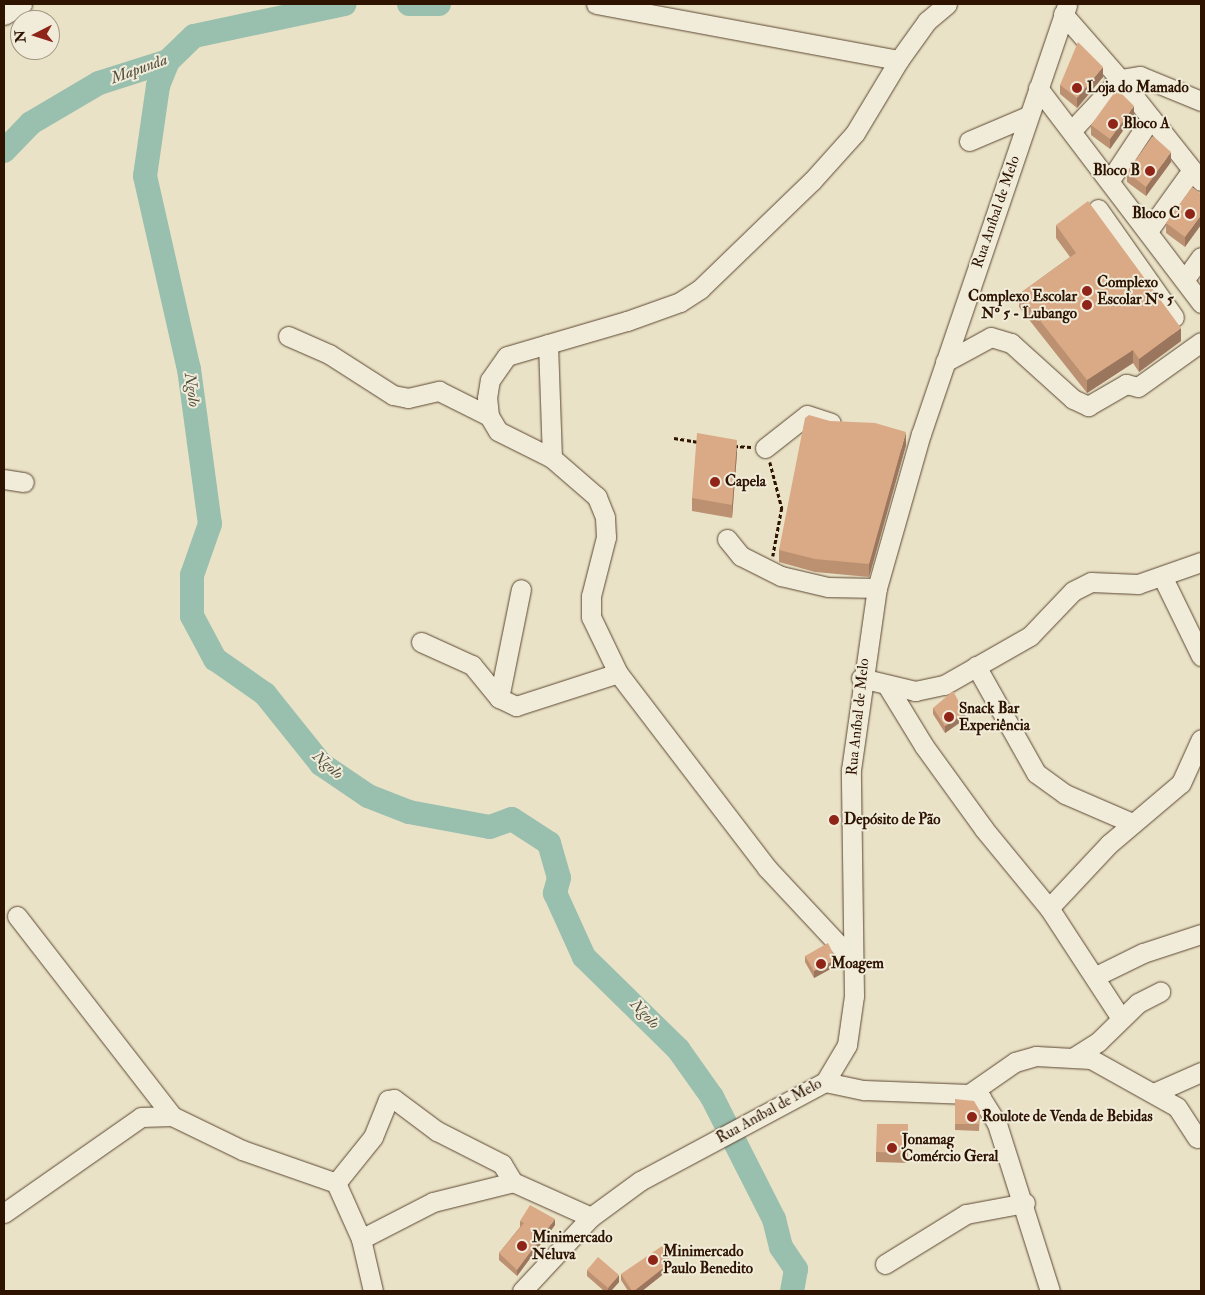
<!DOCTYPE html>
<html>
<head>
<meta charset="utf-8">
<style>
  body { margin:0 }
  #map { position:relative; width:1205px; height:1295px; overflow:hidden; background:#eae2c6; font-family:"IM FELL Double Pica",serif }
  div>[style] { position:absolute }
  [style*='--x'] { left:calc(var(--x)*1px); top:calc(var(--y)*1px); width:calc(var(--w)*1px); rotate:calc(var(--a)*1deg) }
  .river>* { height:24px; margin:-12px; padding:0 12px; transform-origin:12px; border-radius:12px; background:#99bfae }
  .path>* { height:2.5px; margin-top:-1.25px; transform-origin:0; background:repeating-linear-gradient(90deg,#2d1300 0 4px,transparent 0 6.5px) }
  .roads { filter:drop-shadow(0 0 1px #5c4732) drop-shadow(0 0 1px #5c4732) }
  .minor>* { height:19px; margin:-9.5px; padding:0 9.5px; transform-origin:9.5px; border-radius:9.5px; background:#f1ecda }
  .wall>* { inset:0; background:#bb9172 }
  .shaded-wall>* { inset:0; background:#99765d }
  .building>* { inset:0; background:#daa985 }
  .dots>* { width:14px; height:14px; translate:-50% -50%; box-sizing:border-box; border:2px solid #f1ecda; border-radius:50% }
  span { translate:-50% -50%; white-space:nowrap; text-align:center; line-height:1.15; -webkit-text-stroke:4px #f1ecda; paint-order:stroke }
  .poi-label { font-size:15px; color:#2d1300; font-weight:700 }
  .left { translate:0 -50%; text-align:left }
  .right { translate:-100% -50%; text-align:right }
  .street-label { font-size:15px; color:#2d1300 }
  .water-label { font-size:16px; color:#534f3d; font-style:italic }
  .frame { position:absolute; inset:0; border:5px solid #2d1300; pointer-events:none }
  .north { position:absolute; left:10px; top:10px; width:50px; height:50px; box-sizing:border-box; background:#f1ecda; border:1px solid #a39583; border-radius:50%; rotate:265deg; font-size:14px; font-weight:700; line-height:20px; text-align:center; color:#2d1300 }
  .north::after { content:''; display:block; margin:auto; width:18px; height:22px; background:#8f2418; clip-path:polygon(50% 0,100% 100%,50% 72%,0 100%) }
</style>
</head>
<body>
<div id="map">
  <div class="river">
    <div style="--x:409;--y:4;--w:30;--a:0"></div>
    <div style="--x:168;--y:61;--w:27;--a:112"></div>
    <div style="--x:158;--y:86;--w:91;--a:98.2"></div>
    <div style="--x:145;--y:176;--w:198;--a:77.2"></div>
    <div style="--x:189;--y:369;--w:156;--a:82.3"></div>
    <div style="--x:210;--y:524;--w:54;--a:109.4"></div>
    <div style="--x:192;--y:575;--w:41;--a:90"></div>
    <div style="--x:192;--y:616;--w:49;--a:61.9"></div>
    <div style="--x:215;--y:659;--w:61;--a:35"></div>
    <div style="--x:265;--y:694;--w:90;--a:51.3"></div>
    <div style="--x:321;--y:764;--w:57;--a:34.2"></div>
    <div style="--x:368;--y:796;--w:44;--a:21.3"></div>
    <div style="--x:409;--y:812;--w:82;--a:10.5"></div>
    <div style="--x:490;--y:827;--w:23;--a:-20"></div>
    <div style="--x:512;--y:819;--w:44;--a:33"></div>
    <div style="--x:549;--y:843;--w:36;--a:74"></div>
    <div style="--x:559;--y:878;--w:16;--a:105"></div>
    <div style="--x:555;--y:893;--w:70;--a:65.6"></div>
    <div style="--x:584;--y:957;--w:132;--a:44.4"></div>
    <div style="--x:678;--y:1049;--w:59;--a:54.7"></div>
    <div style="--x:712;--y:1097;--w:137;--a:63.1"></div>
    <div style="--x:774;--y:1219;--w:29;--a:76"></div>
    <div style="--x:781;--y:1247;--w:27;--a:56"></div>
    <div style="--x:796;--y:1269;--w:22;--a:100"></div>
    <div style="--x:4;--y:151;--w:39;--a:-46"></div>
    <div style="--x:31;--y:123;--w:79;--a:-30.5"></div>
    <div style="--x:99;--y:83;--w:72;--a:-17.7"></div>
    <div style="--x:168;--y:61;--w:36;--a:-44"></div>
    <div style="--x:194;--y:36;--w:154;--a:-12"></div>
  </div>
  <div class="path">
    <div style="--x:674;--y:438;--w:25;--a:9"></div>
    <div style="--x:734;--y:446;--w:17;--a:3"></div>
    <div style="--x:770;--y:462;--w:48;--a:75.4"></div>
    <div style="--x:782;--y:508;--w:49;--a:100.6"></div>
  </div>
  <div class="roads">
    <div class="minor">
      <div style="--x:596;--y:4;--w:308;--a:10.5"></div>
      <div style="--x:1063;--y:14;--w:86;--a:48.8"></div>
      <div style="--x:1120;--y:79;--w:70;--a:133.3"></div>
      <div style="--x:4;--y:15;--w:21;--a:-31"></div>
      <div style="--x:1038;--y:88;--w:270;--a:52.8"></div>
      <div style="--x:1201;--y:101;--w:66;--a:-157.7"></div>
      <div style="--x:1140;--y:76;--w:20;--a:171"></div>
      <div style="--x:1120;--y:79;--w:130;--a:51.5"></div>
      <div style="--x:969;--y:141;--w:64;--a:-23"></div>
      <div style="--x:1110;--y:180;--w:74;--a:-56.5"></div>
      <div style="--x:1098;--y:209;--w:132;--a:54.9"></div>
      <div style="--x:1148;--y:231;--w:75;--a:-54.2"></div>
      <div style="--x:1185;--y:279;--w:27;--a:-54"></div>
      <div style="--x:288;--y:336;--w:45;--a:23.7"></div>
      <div style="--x:329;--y:354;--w:76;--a:32.6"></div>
      <div style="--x:393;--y:395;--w:15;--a:11"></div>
      <div style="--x:408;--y:398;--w:32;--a:-13"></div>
      <div style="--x:439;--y:391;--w:56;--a:26.6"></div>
      <div style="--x:548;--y:344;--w:114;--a:88"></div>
      <div style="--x:945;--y:362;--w:52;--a:-28.5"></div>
      <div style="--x:991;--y:337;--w:21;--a:17"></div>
      <div style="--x:1011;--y:343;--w:84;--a:42.1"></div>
      <div style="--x:1073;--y:399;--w:17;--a:25"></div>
      <div style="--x:1088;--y:406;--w:44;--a:-30.1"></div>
      <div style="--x:1126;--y:384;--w:12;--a:14"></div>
      <div style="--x:1138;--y:387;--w:77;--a:-35.5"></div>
      <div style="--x:765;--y:448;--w:53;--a:-38.2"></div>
      <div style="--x:807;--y:415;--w:25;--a:18"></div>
      <div style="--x:4;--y:479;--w:20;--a:9"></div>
      <div style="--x:727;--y:539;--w:22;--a:51"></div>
      <div style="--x:741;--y:556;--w:45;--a:26.6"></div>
      <div style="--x:781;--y:576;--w:48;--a:13.2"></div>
      <div style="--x:828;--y:587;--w:49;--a:1.2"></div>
      <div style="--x:1163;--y:578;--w:87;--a:64"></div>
      <div style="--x:421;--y:642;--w:56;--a:24.3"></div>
      <div style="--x:472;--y:665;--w:43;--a:50.7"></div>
      <div style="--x:499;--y:698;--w:19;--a:25"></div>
      <div style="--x:516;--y:706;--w:107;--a:-17.9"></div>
      <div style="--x:976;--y:666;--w:123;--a:60.7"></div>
      <div style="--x:1036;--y:773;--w:36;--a:36"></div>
      <div style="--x:1065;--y:794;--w:73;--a:23.4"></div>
      <div style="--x:861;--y:678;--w:56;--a:13.5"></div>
      <div style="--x:915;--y:691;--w:30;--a:-12"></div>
      <div style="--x:944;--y:685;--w:99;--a:-29.7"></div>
      <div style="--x:1030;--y:636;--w:62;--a:-46.3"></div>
      <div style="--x:1073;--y:591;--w:20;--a:-27"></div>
      <div style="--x:1091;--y:582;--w:47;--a:2.4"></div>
      <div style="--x:1138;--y:584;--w:67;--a:-19.2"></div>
      <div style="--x:888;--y:687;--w:69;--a:58.6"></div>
      <div style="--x:924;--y:746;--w:102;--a:54.1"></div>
      <div style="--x:984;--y:829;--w:102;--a:50.6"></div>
      <div style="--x:1049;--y:908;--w:130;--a:56.9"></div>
      <div style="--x:499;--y:698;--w:111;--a:-78.6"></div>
      <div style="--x:1049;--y:908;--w:88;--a:-46.8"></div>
      <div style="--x:1109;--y:844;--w:94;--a:-40.3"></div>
      <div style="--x:1181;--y:783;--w:48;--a:-65.6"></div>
      <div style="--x:17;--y:916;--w:253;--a:52.2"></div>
      <div style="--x:853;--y:960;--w:126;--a:-133.1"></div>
      <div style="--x:767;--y:868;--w:245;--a:-127.4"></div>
      <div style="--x:618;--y:673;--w:62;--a:-115.7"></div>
      <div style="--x:591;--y:617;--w:21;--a:-90"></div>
      <div style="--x:591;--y:596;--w:61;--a:-75.7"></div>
      <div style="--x:606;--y:537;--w:20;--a:-93"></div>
      <div style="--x:605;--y:517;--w:22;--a:-112"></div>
      <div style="--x:597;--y:497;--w:60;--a:-139.1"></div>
      <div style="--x:552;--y:458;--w:60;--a:-153.4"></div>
      <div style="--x:498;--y:431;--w:17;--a:-121"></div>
      <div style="--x:489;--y:416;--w:18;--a:-96"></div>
      <div style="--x:487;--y:398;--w:18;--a:-81"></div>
      <div style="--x:490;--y:380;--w:29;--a:-55"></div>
      <div style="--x:507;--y:356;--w:125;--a:-16.3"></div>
      <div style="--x:627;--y:321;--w:56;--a:-19.7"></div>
      <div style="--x:680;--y:302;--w:24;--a:-33"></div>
      <div style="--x:700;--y:289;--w:156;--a:-44"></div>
      <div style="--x:812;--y:181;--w:64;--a:-48.1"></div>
      <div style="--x:855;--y:133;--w:85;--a:-58.9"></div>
      <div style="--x:899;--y:60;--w:48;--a:-54.3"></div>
      <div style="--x:927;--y:21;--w:26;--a:-40"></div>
      <div style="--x:1096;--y:976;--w:52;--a:-26.1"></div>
      <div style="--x:1143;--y:953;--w:61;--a:-18.1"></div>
      <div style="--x:1074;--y:1057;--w:28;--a:-32"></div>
      <div style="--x:1098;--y:1042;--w:56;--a:-44.3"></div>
      <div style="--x:1138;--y:1003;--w:25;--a:-27"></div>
      <div style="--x:825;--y:1082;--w:40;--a:12"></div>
      <div style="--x:864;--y:1090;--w:105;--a:2.2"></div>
      <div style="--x:969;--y:1094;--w:13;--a:18"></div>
      <div style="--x:981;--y:1098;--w:31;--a:58"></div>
      <div style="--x:997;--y:1124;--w:175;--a:72.4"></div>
      <div style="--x:1156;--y:1092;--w:49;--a:-24"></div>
      <div style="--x:969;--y:1094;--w:56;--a:-34.8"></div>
      <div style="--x:1015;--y:1062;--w:22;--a:-16"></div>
      <div style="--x:1036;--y:1056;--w:55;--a:3.1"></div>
      <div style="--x:1091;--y:1059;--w:98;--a:29.2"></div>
      <div style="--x:1177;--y:1107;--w:37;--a:57"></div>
      <div style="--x:336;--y:1183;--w:59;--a:-51.2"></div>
      <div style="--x:373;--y:1137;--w:40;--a:-68"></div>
      <div style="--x:388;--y:1100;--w:6;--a:-9"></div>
      <div style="--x:394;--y:1099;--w:54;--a:36.7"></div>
      <div style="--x:437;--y:1131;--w:73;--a:26.9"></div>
      <div style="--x:502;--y:1164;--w:21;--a:59"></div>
      <div style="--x:513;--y:1182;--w:85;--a:24.2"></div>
      <div style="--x:4;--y:1213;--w:167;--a:-35"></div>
      <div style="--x:141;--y:1117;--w:31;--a:-2"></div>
      <div style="--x:172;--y:1116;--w:78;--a:25.9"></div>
      <div style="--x:242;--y:1150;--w:100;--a:19.3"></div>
      <div style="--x:336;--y:1183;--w:61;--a:65.9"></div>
      <div style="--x:361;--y:1239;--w:53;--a:77"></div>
      <div style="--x:361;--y:1239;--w:81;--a:-27.2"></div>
      <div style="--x:433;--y:1202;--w:82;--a:-14"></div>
      <div style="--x:885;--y:1264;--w:95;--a:-31.7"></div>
      <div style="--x:966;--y:1214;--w:60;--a:-10.6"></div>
      <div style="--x:522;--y:1291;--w:101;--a:-47"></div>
      <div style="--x:591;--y:1217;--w:61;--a:-36.3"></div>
      <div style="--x:640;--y:1181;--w:210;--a:-28.2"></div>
      <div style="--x:825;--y:1082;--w:43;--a:-59.3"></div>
      <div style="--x:847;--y:1045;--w:49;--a:-81.9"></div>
      <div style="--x:854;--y:996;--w:226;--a:-90.8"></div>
      <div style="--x:851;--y:770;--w:184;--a:-81.9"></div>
      <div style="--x:877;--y:588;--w:160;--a:-74.1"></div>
      <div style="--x:921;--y:434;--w:454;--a:-71.2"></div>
    </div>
  </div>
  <div class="wall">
    <div style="clip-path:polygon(1103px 77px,1077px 108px,1060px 94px,1060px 85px)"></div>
    <div style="clip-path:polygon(1134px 115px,1110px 149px,1091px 135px,1091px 125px)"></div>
    <div style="clip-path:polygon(1171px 162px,1146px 196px,1127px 182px,1127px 172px)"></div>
    <div style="clip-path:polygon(1201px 194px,1185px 247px,1166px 233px,1166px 223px)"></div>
    <div style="clip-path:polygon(1056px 225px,1181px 341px,1139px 372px,1133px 363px,1087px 393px,1019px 307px,1019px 294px,1070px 257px,1056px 238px)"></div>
    <div style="clip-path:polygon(906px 445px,869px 577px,815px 572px,779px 562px,779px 550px)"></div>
    <div style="clip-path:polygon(737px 453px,732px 518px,692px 511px,692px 498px)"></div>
    <div style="clip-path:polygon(933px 708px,965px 719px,945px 733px,933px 714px)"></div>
    <div style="clip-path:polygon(805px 956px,836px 966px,814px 978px,805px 962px)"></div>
    <div style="clip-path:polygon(955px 1099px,980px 1111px,979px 1131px,955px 1130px)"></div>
    <div style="clip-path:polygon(908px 1124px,908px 1163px,876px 1162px,876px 1152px)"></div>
    <div style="clip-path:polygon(520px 1221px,555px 1225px,517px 1276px,499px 1260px,499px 1253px,520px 1227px)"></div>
    <div style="clip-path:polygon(671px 1268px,642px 1291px,628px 1291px,621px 1280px,621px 1274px)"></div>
    <div style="clip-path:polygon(587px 1270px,619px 1282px,611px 1291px,604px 1291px,587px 1276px)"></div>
  </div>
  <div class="shaded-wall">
    <div style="clip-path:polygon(1103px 67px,1103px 77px,1077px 108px,1077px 98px)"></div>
    <div style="clip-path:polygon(1134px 106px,1134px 115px,1110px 149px,1110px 139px)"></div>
    <div style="clip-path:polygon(1171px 152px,1171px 162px,1146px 196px,1146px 187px)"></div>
    <div style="clip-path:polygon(1201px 215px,1201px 225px,1185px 247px,1185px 237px)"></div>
    <div style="clip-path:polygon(1181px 328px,1181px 341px,1139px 372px,1139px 359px)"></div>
    <div style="clip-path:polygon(1133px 350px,1133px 363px,1087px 393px,1087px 380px)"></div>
    <div style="clip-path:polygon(906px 432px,906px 445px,869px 577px,869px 564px)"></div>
    <div style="clip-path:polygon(737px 440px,737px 453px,732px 518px,732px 505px)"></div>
    <div style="clip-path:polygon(965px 713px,965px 719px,945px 733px,945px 726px)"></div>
    <div style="clip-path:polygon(836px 959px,836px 966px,814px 978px,814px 971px)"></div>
    <div style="clip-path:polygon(555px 1219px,555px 1225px,517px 1276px,517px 1270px)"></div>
    <div style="clip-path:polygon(671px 1262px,671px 1268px,642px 1291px,634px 1291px)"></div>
    <div style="clip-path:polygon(619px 1275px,619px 1282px,611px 1291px,608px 1291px,608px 1288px)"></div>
  </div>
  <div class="building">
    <div style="clip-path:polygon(1078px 42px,1103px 67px,1077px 98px,1060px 85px)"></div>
    <div style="clip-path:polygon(1117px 89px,1134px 106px,1110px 139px,1091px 125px)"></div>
    <div style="clip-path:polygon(1153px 136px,1171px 152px,1146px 187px,1127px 172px)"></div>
    <div style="clip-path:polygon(1192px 187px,1201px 194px,1201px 215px,1185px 237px,1166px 223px)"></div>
    <div style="clip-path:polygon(1088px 201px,1181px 328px,1139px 359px,1133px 350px,1087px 380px,1019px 294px,1076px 253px,1056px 225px)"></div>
    <div style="clip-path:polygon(809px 415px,830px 421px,875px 423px,906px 432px,869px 564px,815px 559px,779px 550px,805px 418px)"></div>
    <div style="clip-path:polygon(697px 433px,737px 440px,732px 505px,692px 498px)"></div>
    <div style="clip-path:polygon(953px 691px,965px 713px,945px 726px,933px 708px)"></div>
    <div style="clip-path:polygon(828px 943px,836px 959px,814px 971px,805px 956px)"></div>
    <div style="clip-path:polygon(955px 1099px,974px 1101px,980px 1111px,979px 1124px,955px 1124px)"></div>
    <div style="clip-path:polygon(877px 1124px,908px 1124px,908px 1153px,876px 1152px)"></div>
    <div style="clip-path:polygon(530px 1205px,555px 1219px,517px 1270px,499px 1253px,524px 1223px,520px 1221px)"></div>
    <div style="clip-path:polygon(662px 1246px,671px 1262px,634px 1291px,632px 1291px,621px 1274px)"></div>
    <div style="clip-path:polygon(598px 1257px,619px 1275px,608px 1288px,587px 1270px)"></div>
  </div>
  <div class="dots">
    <div style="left:1077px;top:88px;background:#8f2418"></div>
    <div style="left:1113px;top:124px;background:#8f2418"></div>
    <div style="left:1150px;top:171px;background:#8f2418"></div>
    <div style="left:1190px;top:214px;background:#8f2418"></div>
    <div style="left:1087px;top:291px;background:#8f2418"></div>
    <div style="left:1087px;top:305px;background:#8f2418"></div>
    <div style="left:715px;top:482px;background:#8f2418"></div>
    <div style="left:949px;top:717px;background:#8f2418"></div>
    <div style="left:834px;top:820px;background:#8f2418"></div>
    <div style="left:821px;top:964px;background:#8f2418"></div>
    <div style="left:972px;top:1117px;background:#8f2418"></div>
    <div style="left:892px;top:1148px;background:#8f2418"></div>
    <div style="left:522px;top:1246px;background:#8f2418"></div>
    <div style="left:653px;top:1260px;background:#8f2418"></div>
  </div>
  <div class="poi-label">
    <span class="left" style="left:1087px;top:88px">Loja do Mamado</span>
    <span class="left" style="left:1123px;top:124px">Bloco A</span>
    <span class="right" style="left:1140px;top:171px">Bloco B</span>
    <span class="right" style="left:1180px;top:214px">Bloco C</span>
    <span class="left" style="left:1097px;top:291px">Complexo<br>Escolar Nº 5</span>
    <span class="right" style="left:1077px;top:305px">Complexo Escolar<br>Nº 5 - Lubango</span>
    <span class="left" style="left:725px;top:482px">Capela</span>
    <span class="left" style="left:959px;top:717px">Snack Bar<br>Experiência</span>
    <span class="left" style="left:844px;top:820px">Depósito de Pão</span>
    <span class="left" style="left:831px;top:964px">Moagem</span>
    <span class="left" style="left:982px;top:1117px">Roulote de Venda de Bebidas</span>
    <span class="left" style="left:902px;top:1148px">Jonamag<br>Comércio Geral</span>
    <span class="left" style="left:532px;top:1246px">Minimercado<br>Neluva</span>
    <span class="left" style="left:663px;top:1260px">Minimercado<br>Paulo Benedito</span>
  </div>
  <div class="street-label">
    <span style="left:996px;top:212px;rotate:-71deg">Rua Aníbal de Melo</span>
    <span style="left:858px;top:717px;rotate:-84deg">Rua Aníbal de Melo</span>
    <span style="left:769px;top:1111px;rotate:-29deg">Rua Aníbal de Melo</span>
  </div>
  <div class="water-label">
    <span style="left:139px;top:69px;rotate:-20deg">Mapunda</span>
    <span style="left:192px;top:390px;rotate:82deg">Ngolo</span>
    <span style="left:328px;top:765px;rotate:41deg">Ngolo</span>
    <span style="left:645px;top:1014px;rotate:47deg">Ngolo</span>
  </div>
  <div class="frame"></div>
  <div class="north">N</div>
</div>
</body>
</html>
